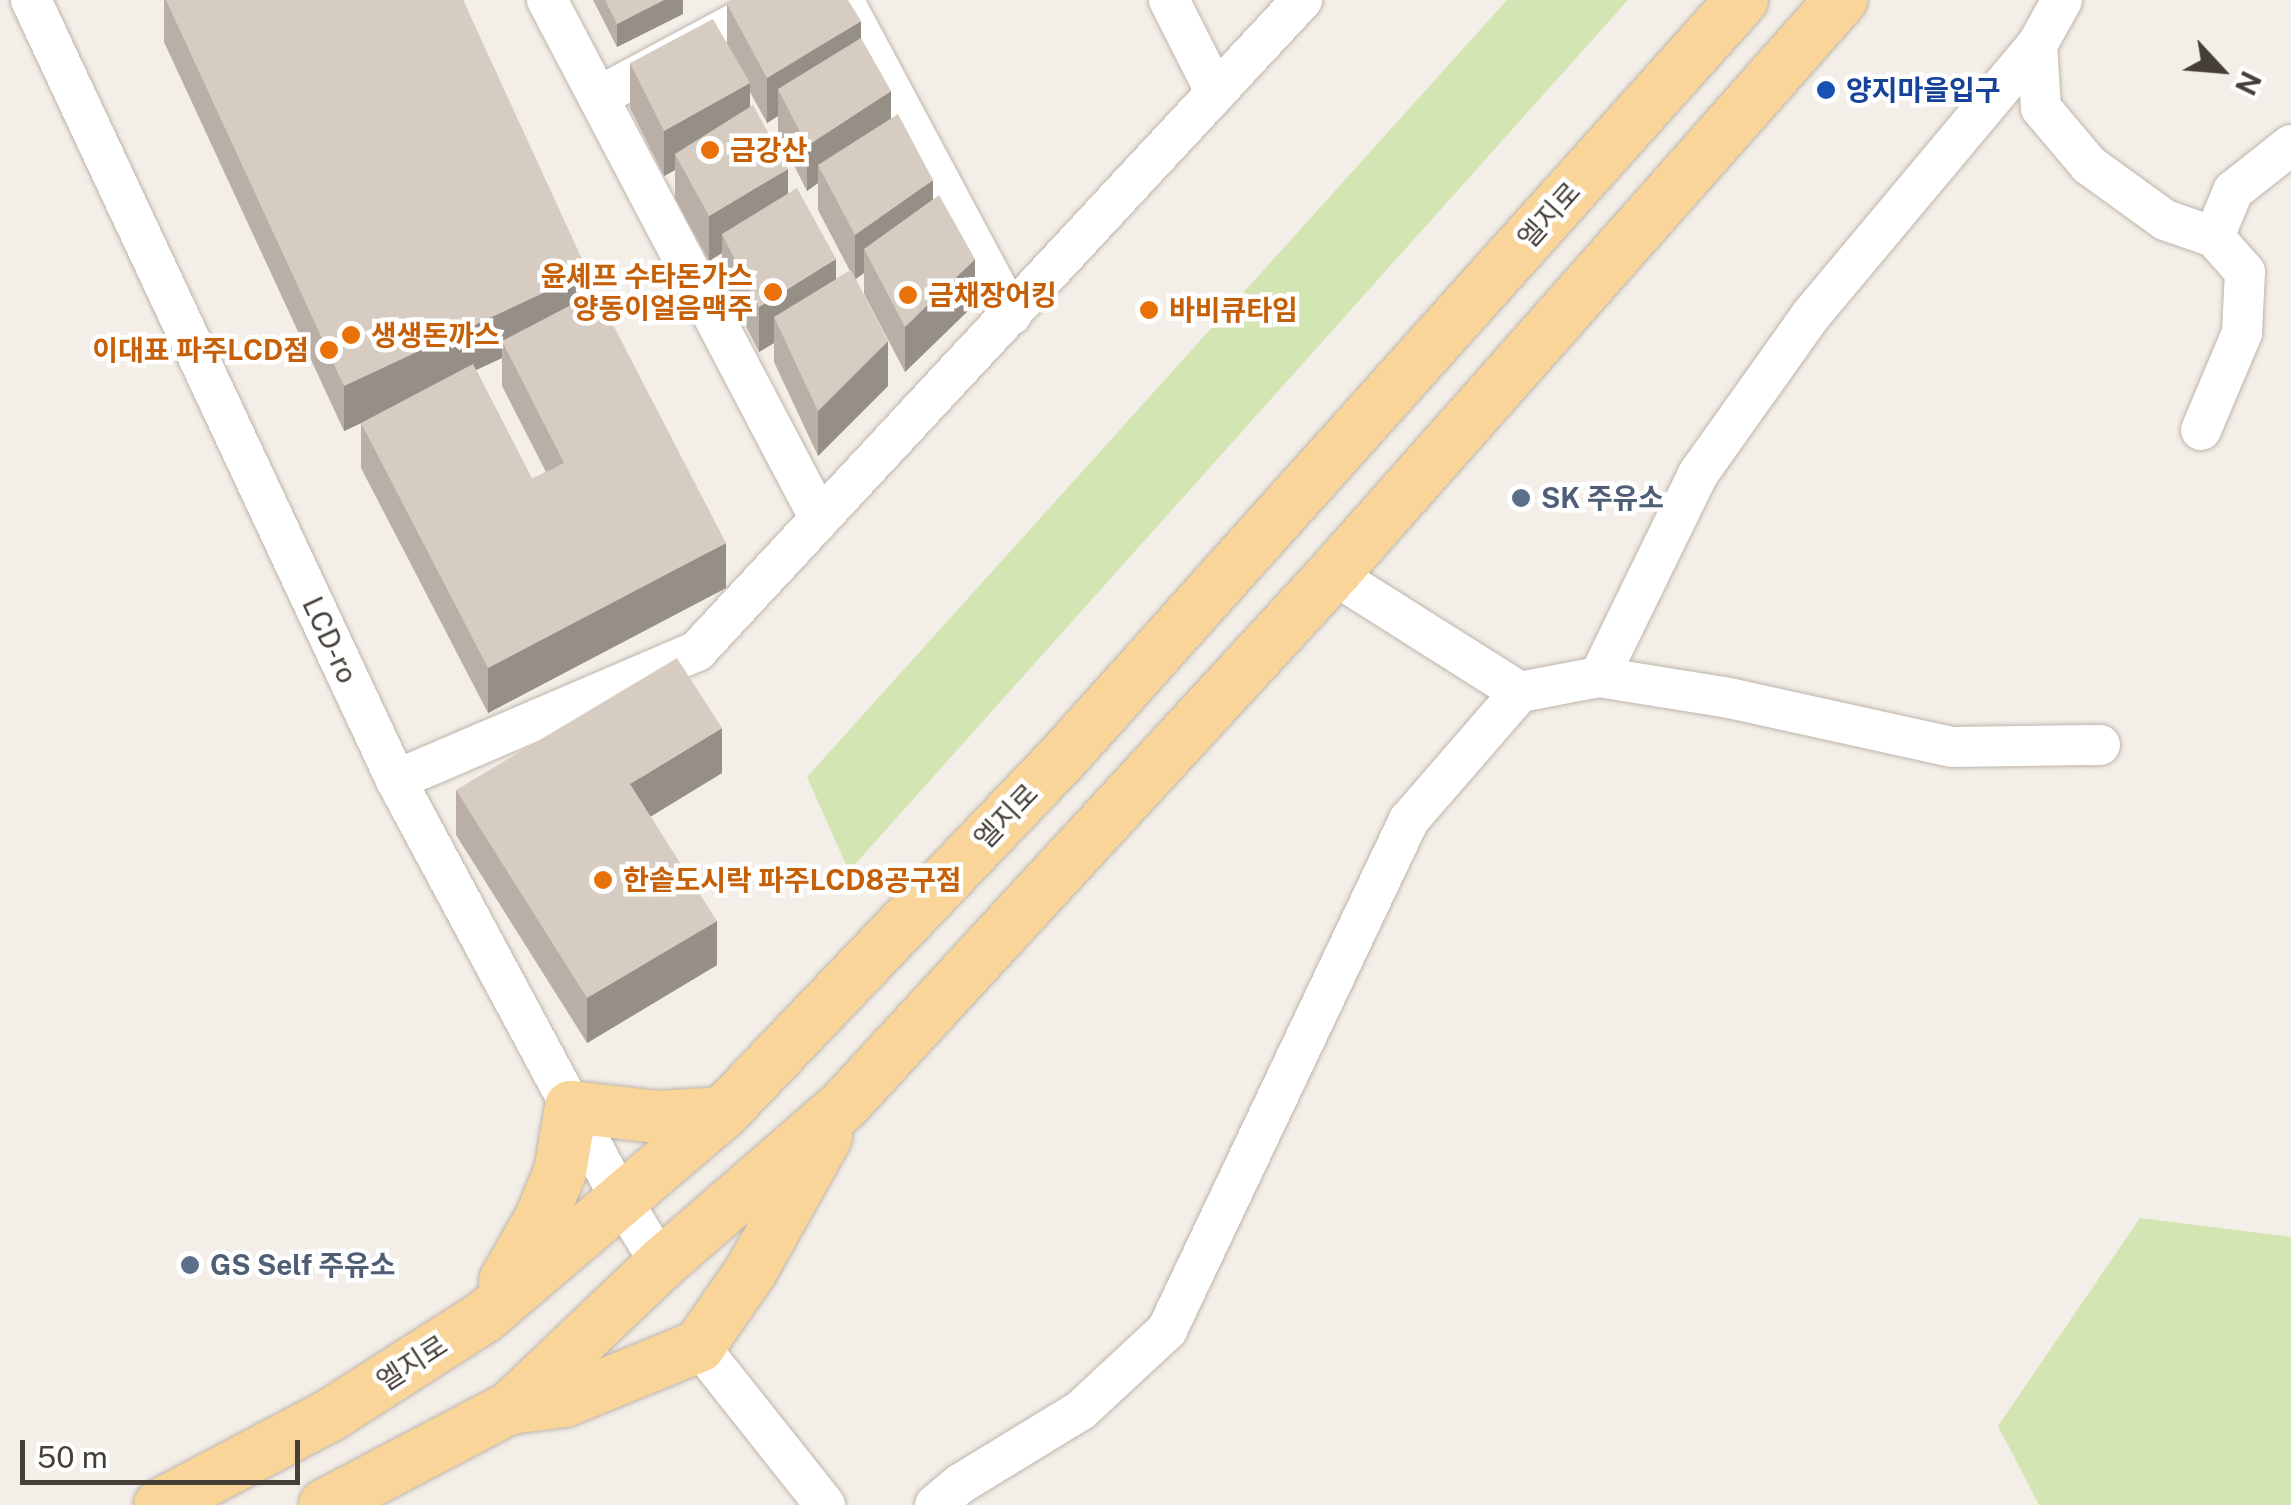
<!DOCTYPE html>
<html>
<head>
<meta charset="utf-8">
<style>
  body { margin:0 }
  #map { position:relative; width:2291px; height:1505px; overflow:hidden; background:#f3eee8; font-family:"Public Sans","Noto Sans KR",sans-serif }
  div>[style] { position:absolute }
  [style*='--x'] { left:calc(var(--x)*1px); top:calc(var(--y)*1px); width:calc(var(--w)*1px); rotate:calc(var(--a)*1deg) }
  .green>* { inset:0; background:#d3e5b2 }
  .roads { filter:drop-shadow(0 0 2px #beb5ab) drop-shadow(0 0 2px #beb5ab) }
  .minor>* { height:40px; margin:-20px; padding:0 20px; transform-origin:20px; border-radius:20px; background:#fff }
  .major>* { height:52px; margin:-26px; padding:0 26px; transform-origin:26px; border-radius:26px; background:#f9d59a }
  .wall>* { inset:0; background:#b9afa6 }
  .shaded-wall>* { inset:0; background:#968f87 }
  .building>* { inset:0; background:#d7ccc1 }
  .dots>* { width:28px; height:28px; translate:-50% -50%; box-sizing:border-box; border:5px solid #fff; border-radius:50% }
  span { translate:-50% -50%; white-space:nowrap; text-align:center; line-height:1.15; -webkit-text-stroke:9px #fff; paint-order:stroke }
  .transit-label { font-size:28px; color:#164399; font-weight:700 }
  .left { translate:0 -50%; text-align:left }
  .food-label { font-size:28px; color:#c56008; font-weight:700 }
  .right { translate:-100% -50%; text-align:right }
  .street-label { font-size:28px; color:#463f37 }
  .service-label { font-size:28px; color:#4e5e75; font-weight:700 }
  .north { position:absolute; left:2171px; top:20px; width:100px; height:100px; -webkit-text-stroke:8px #fff; paint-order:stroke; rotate:116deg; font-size:28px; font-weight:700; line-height:40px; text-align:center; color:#463f37 }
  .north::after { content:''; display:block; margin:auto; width:35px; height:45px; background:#463f37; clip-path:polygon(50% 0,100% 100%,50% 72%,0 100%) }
  .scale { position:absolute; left:20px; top:1440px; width:280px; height:45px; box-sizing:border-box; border:5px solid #463f37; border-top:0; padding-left:12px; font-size:30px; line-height:35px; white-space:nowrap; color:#463f37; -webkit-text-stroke:8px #fff; paint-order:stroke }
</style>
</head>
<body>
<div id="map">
  <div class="green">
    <div style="clip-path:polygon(1507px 0,1628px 0,849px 871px,807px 777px)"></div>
    <div style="clip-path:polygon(2140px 1218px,2291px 1237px,2291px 1505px,2039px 1505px,1998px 1426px)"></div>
  </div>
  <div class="roads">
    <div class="minor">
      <div style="--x:31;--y:0;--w:861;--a:64.92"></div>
      <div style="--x:396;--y:780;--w:476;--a:61.8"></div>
      <div style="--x:621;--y:1199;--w:76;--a:58.4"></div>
      <div style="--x:547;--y:0;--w:586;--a:62.26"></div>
      <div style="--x:843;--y:0;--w:357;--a:61.9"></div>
      <div style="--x:1169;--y:0;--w:104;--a:63.2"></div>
      <div style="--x:2037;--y:45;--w:63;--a:86.4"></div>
      <div style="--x:2041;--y:108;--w:75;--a:49.9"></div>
      <div style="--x:2089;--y:165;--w:94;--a:35.9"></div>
      <div style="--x:2165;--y:220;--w:52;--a:19.1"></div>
      <div style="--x:2214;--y:237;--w:50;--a:-67.6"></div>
      <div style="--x:2233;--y:191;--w:74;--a:-38.4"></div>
      <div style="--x:598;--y:97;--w:205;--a:-28.2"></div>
      <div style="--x:2201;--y:430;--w:105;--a:-67.1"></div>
      <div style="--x:2242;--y:333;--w:61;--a:-87.2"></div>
      <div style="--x:2245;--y:272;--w:47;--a:-131.5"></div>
      <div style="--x:1333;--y:574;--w:221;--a:32.3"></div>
      <div style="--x:1599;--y:677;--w:132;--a:9.2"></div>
      <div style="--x:1729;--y:698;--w:228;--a:12.4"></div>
      <div style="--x:1952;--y:747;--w:148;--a:-0.8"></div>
      <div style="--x:396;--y:780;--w:327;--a:-23.2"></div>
      <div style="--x:697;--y:651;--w:889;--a:-47.1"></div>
      <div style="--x:699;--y:1346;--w:203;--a:51.6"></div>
      <div style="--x:935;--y:1505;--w:33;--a:-40"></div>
      <div style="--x:960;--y:1484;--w:142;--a:-31.4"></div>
      <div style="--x:1081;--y:1410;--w:117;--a:-42.9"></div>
      <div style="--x:1167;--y:1330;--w:565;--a:-64.62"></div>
      <div style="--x:1409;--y:820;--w:169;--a:-49.1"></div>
      <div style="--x:1520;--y:692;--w:80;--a:-10.8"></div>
      <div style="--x:1599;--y:677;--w:226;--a:-64"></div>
      <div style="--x:1698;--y:474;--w:195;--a:-54.6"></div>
      <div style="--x:1811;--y:315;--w:352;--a:-50.1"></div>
      <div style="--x:2037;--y:45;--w:51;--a:-60.9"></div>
    </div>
    <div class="major">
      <div style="--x:505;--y:1281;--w:73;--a:-60.3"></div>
      <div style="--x:541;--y:1218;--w:50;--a:-67.6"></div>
      <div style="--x:560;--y:1172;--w:66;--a:-80.4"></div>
      <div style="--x:571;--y:1107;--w:88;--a:6.6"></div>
      <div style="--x:658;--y:1117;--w:65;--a:-3.5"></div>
      <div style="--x:510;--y:1408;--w:55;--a:-7.3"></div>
      <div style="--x:565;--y:1401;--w:145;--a:-22.3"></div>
      <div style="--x:699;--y:1346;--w:91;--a:-55.3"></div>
      <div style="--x:751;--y:1271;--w:154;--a:-60.8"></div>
      <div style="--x:160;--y:1505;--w:191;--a:-27.8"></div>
      <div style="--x:329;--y:1416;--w:184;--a:-32.6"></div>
      <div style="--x:484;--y:1317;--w:314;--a:-40.5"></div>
      <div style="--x:723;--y:1113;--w:495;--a:-46.3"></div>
      <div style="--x:1065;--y:755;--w:1014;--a:-48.12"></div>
      <div style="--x:325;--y:1505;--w:209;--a:-27.7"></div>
      <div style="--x:510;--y:1408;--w:209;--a:-43.6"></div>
      <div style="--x:661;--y:1264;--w:242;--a:-41"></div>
      <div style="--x:844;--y:1105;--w:722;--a:-47.36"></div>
      <div style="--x:1333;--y:574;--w:767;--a:-48.49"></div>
    </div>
  </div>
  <div class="wall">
    <div style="clip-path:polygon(evenodd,164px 0,463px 0,588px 296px,726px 588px,488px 713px,361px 468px,361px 423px,344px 431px,164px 42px,164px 0,502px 358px,502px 386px,546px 472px,532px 479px,476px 370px,502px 358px)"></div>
    <div style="clip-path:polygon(593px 0,683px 0,683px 14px,617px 47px)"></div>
    <div style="clip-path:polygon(evenodd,727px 4px,861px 39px,891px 118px,933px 199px,975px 304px,905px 372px,864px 294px,864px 273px,856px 279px,888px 386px,818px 456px,774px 362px,774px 343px,759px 352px,722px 279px,722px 253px,709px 261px,675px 198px,675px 170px,664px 176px,630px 108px,630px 63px,727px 42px,727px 4px,750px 92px,767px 123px,778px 116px,778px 134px,807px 191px,818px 183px,818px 210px,850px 271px,836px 279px,788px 194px,750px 107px,750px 92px)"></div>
    <div style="clip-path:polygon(722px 773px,650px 817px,717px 965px,587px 1043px,456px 835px,456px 790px)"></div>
  </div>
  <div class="shaded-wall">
    <div style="clip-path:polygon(664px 0,683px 0,683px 14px,617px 47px,617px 24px)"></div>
    <div style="clip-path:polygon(861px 21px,861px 66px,778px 89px,778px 116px,767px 123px,767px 78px)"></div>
    <div style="clip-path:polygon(750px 83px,750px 128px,675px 154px,675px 170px,664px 176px,664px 131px)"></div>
    <div style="clip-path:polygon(891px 91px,891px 136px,818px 165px,818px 183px,807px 191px,807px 146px)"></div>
    <div style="clip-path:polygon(788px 169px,788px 214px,722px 234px,722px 253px,709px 261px,709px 216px)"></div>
    <div style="clip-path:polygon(933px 180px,933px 225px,864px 249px,864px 273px,855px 279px,855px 235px)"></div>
    <div style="clip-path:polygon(836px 259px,836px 304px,774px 317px,774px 343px,759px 352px,759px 307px)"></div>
    <div style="clip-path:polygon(975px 259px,975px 304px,905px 372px,905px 327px)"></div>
    <div style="clip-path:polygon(588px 272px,588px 317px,502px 341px,502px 358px,344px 431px,344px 386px)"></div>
    <div style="clip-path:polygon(888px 341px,888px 386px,818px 456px,818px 411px)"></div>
    <div style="clip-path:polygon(726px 543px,726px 588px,488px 713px,488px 668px)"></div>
    <div style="clip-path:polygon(722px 728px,722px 773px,630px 829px,630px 784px)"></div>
    <div style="clip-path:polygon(717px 921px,717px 965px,587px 1043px,587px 998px)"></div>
  </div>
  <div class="building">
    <div style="clip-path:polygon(166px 0,463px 0,588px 272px,344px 386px)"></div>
    <div style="clip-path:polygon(605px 0,664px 0,617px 24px)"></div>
    <div style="clip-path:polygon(734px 0,848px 0,861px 21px,767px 78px,727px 4px)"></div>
    <div style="clip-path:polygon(713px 19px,750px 83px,664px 131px,630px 63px)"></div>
    <div style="clip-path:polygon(861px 38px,891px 91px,807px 146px,778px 89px)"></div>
    <div style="clip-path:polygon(753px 105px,788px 169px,709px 216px,675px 154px)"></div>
    <div style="clip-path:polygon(898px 114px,933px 180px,855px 235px,818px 165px)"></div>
    <div style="clip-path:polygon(797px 188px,836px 259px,759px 307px,722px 234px)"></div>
    <div style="clip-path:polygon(939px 195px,975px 259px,905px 327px,864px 249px)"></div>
    <div style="clip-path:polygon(851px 270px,888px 341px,818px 411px,774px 317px)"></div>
    <div style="clip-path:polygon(596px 292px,726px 543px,488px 668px,361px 423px,473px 364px,532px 479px,564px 463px,502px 341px)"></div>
    <div style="clip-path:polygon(677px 658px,722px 728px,630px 784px,717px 921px,587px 998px,456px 790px)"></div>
  </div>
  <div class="dots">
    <div style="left:1826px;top:90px;background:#1a4fb4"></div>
    <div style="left:710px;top:150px;background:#e8710a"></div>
    <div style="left:773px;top:292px;background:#e8710a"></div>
    <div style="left:908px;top:295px;background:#e8710a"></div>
    <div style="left:1149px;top:310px;background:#e8710a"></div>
    <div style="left:351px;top:335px;background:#e8710a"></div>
    <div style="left:329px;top:350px;background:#e8710a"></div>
    <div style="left:1521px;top:498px;background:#5c6f8a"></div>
    <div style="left:603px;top:880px;background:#e8710a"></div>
    <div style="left:190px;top:1265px;background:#5c6f8a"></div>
  </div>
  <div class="transit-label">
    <span class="left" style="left:1846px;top:90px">양지마을입구</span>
  </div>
  <div class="food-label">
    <span class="left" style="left:730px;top:150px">금강산</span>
    <span class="right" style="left:753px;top:292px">윤셰프 수타돈가스<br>양동이얼음맥주</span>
    <span class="left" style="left:928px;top:295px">금채장어킹</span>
    <span class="left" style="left:1169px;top:310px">바비큐타임</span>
    <span class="left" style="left:371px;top:335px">생생돈까스</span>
    <span class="right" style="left:309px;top:350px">이대표 파주LCD점</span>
    <span class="left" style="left:623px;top:880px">한솥도시락 파주LCD8공구점</span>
  </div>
  <div class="street-label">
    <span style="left:1549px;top:215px;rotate:-48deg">엘지로</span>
    <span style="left:330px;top:640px;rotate:65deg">LCD-ro</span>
    <span style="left:1006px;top:816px;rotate:-46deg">엘지로</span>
    <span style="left:412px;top:1363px;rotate:-33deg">엘지로</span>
  </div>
  <div class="service-label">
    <span class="left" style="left:1541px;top:498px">SK 주유소</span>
    <span class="left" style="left:210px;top:1265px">GS Self 주유소</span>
  </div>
  <div class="north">N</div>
  <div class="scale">50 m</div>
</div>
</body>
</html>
